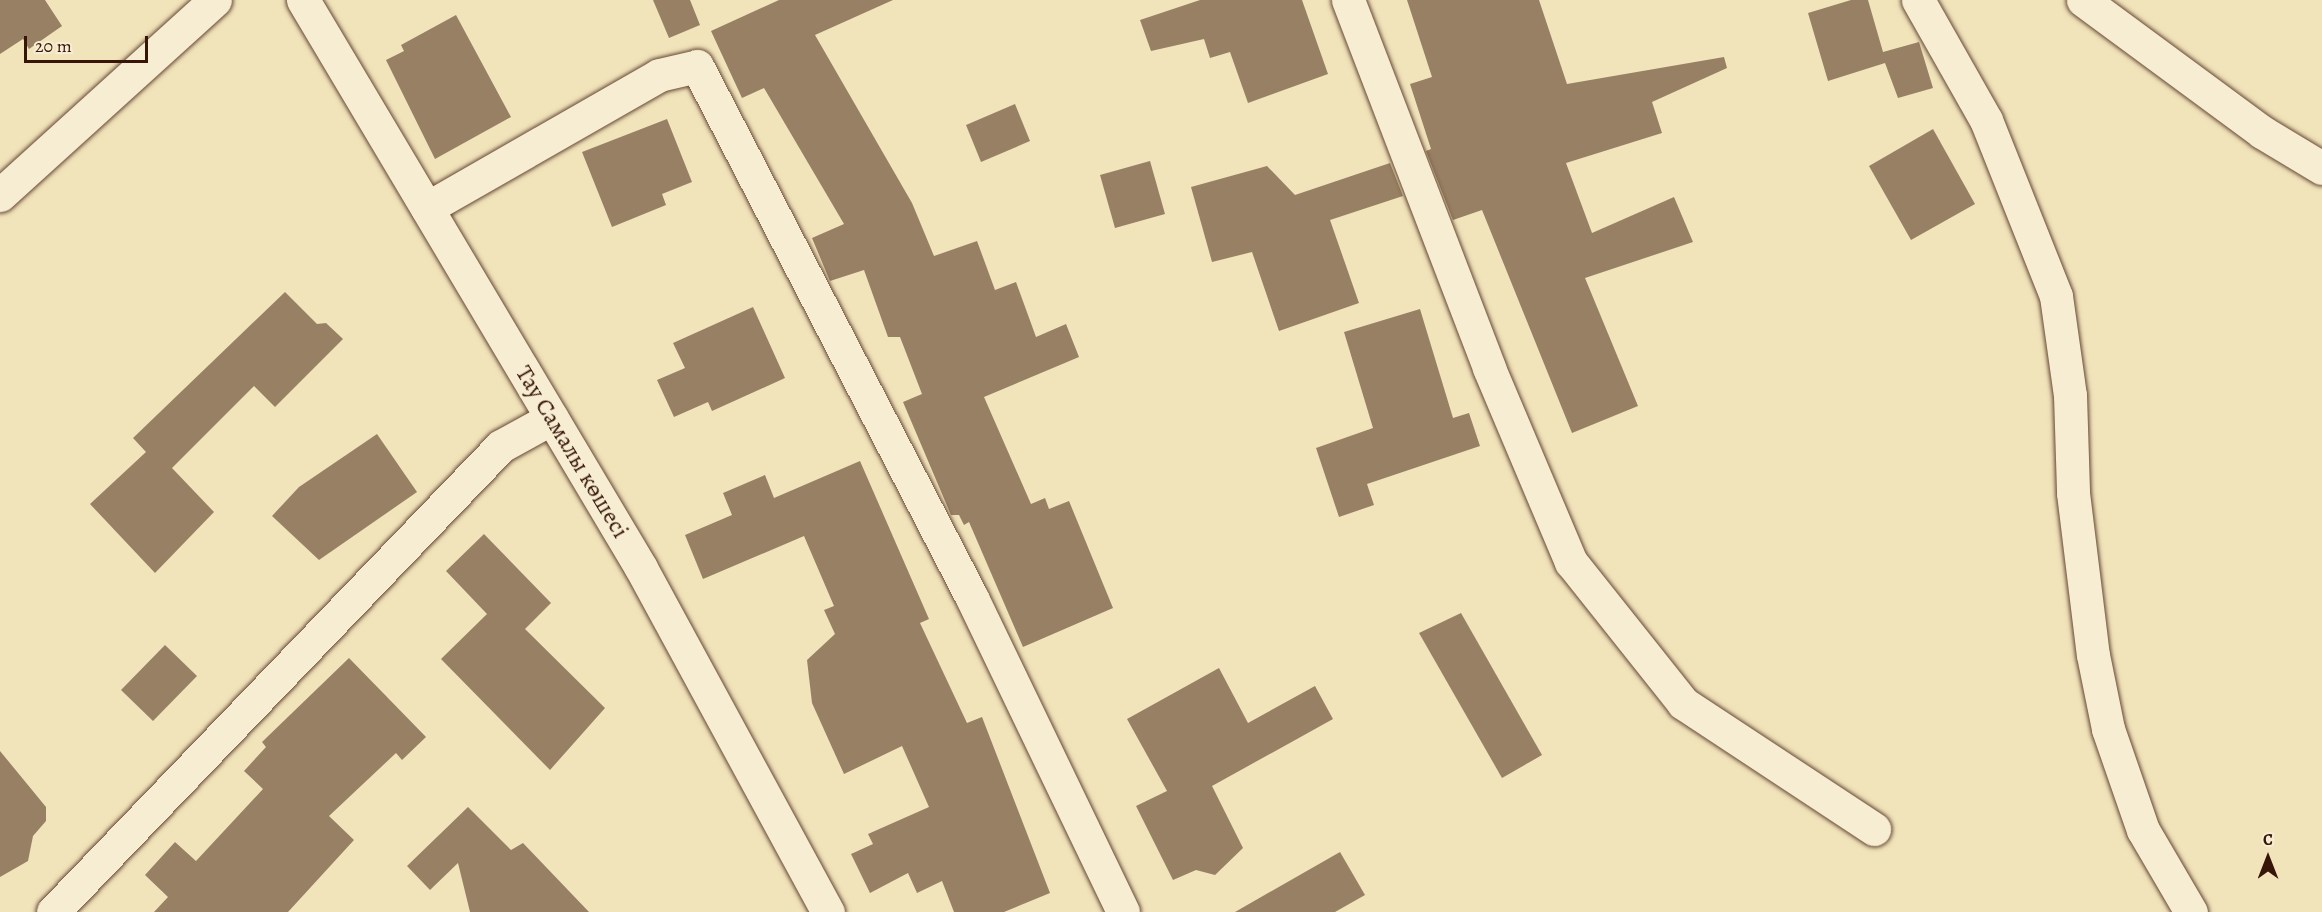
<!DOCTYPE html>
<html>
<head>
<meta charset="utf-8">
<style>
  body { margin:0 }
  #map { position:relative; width:2322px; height:912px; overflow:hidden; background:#f1e3ba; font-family:Alegreya,serif }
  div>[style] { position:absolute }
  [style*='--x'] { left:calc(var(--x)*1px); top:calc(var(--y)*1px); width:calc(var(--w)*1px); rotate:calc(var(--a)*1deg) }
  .building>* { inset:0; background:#988065 }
  .roads { filter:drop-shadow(0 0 2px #664834) drop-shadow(0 0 2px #664834) }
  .minor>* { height:33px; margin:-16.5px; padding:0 16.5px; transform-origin:16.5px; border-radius:16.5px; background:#f6edd2 }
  span { translate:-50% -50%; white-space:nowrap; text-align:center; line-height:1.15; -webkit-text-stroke:5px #f6edd2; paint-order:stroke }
  .street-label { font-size:24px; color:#371508 }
  .north { position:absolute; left:2238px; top:828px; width:60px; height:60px; -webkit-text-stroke:4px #f6edd2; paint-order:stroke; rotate:0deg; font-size:16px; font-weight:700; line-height:24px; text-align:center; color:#371508 }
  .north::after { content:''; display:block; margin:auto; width:21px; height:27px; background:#371508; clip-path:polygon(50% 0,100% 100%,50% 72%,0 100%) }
  .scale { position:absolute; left:24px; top:36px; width:124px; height:27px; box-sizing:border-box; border:3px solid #371508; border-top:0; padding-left:8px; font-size:18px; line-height:21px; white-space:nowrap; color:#371508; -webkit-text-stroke:4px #f6edd2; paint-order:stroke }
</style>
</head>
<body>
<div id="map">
  <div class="building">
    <div style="clip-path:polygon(0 0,45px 0,62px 26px,29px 49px,23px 39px,0 54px)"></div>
    <div style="clip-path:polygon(653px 0,690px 0,700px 25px,669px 38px)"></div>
    <div style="clip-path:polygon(779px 0,893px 0,815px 35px,912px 203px,934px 256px,977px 241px,995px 290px,1016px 282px,1036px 337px,1066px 324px,1079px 357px,984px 397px,1031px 504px,1045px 498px,1049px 509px,1069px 501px,1113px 608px,1023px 647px,969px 522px,964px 525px,959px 515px,951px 515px,903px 402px,922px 394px,900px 337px,888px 337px,864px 270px,830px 281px,812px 238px,844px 224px,764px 88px,742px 98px,711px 31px)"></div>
    <div style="clip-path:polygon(1200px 0,1302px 0,1328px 74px,1248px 103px,1230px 52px,1210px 58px,1204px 39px,1151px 51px,1140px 20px)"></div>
    <div style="clip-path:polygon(1407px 0,1539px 0,1567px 84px,1724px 57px,1727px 68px,1652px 102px,1662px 133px,1566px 163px,1592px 233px,1674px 197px,1693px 242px,1585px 278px,1638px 406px,1572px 433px,1482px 210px,1453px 220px,1426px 151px,1431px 149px,1410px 84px,1432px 77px)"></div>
    <div style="clip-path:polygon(1851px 0,1868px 0,1883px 52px,1919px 42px,1933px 88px,1898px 98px,1885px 63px,1828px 81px,1808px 13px)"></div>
    <div style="clip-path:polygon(456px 15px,511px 117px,435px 159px,386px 60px,404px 51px,401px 45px)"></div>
    <div style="clip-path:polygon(1015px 104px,1030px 141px,981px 162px,966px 125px)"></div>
    <div style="clip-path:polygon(667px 119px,692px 182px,662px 194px,666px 205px,612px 227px,582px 152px)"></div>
    <div style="clip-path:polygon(1933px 129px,1975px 204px,1911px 240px,1869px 166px)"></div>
    <div style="clip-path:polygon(1150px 161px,1165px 214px,1115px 228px,1100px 175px)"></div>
    <div style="clip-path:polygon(1390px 163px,1403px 196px,1330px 220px,1359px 303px,1279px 331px,1252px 252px,1212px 262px,1191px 187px,1267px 166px,1295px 195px)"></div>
    <div style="clip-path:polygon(285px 292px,317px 324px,326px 323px,343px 339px,275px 407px,254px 386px,172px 468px,214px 512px,155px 573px,90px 504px,146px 452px,133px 438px)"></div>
    <div style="clip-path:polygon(753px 307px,785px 378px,712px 411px,708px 402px,674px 417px,657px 380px,685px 368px,673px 343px)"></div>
    <div style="clip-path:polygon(1420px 309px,1453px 418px,1469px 413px,1480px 446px,1367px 484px,1374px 505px,1339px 517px,1316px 448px,1373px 428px,1344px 332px)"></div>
    <div style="clip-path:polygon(377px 434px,417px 492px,319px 560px,272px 516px,299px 487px)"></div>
    <div style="clip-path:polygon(860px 461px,929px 619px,920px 623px,967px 723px,982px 717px,1050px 893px,1004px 912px,954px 912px,942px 881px,917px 893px,908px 873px,870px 893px,851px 854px,873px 844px,868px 834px,929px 807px,902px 746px,844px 774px,812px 703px,807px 660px,835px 634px,824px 610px,834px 606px,804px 536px,703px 579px,685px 535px,732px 515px,723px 493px,765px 475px,774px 498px)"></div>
    <div style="clip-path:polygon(484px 534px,551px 603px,525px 629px,605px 708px,550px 770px,441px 659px,487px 614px,446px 571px)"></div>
    <div style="clip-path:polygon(1461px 613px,1542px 755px,1502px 778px,1419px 633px)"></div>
    <div style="clip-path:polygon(165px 645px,197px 676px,153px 721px,121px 690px)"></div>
    <div style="clip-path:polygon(349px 658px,426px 737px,402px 760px,396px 753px,329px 816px,354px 840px,288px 912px,154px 912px,168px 897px,145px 875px,175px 842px,196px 861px,263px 789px,244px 771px,266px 747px,262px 742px)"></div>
    <div style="clip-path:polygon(1219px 668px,1248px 723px,1315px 686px,1333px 719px,1212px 786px,1243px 848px,1215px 875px,1196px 870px,1173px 880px,1136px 806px,1167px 791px,1127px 719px)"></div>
    <div style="clip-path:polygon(0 751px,46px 807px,46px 821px,33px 836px,28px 861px,0 877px)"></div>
    <div style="clip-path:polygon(468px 807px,511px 850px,523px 843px,589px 912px,470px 912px,458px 863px,430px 890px,407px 866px)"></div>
    <div style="clip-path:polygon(1340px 852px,1365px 895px,1335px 912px,1235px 912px)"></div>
  </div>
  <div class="roads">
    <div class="minor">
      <div style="--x:303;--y:0;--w:661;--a:59.24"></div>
      <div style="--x:641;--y:568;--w:392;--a:61.5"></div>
      <div style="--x:1348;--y:0;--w:394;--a:69"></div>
      <div style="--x:1489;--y:368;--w:211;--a:67.1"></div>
      <div style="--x:1571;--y:562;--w:180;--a:51.5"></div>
      <div style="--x:1683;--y:703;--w:229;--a:33.4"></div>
      <div style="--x:1918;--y:0;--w:138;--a:60.5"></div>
      <div style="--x:1986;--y:120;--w:189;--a:68.3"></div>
      <div style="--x:2056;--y:296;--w:100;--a:82"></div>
      <div style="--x:2070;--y:395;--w:98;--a:88.2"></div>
      <div style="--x:2073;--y:493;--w:163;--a:83"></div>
      <div style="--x:2093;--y:655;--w:76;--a:78.5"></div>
      <div style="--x:2108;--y:729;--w:107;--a:70.9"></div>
      <div style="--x:2143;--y:830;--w:95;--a:59.7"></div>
      <div style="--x:2083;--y:0;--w:222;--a:36.4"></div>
      <div style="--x:2262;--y:132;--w:70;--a:31"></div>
      <div style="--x:0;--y:195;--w:290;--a:-42.2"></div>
      <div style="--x:427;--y:208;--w:267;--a:-29.8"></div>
      <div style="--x:659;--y:75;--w:39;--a:-13"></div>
      <div style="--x:697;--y:66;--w:599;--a:62.66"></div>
      <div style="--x:972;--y:598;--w:348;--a:64.3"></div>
      <div style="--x:53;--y:912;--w:646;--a:-46.13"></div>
      <div style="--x:501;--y:446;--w:58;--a:-28.8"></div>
    </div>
  </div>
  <div class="street-label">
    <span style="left:572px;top:452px;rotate:59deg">Тау Самалы көшесі</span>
  </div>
  <div class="north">С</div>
  <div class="scale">20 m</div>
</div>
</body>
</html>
